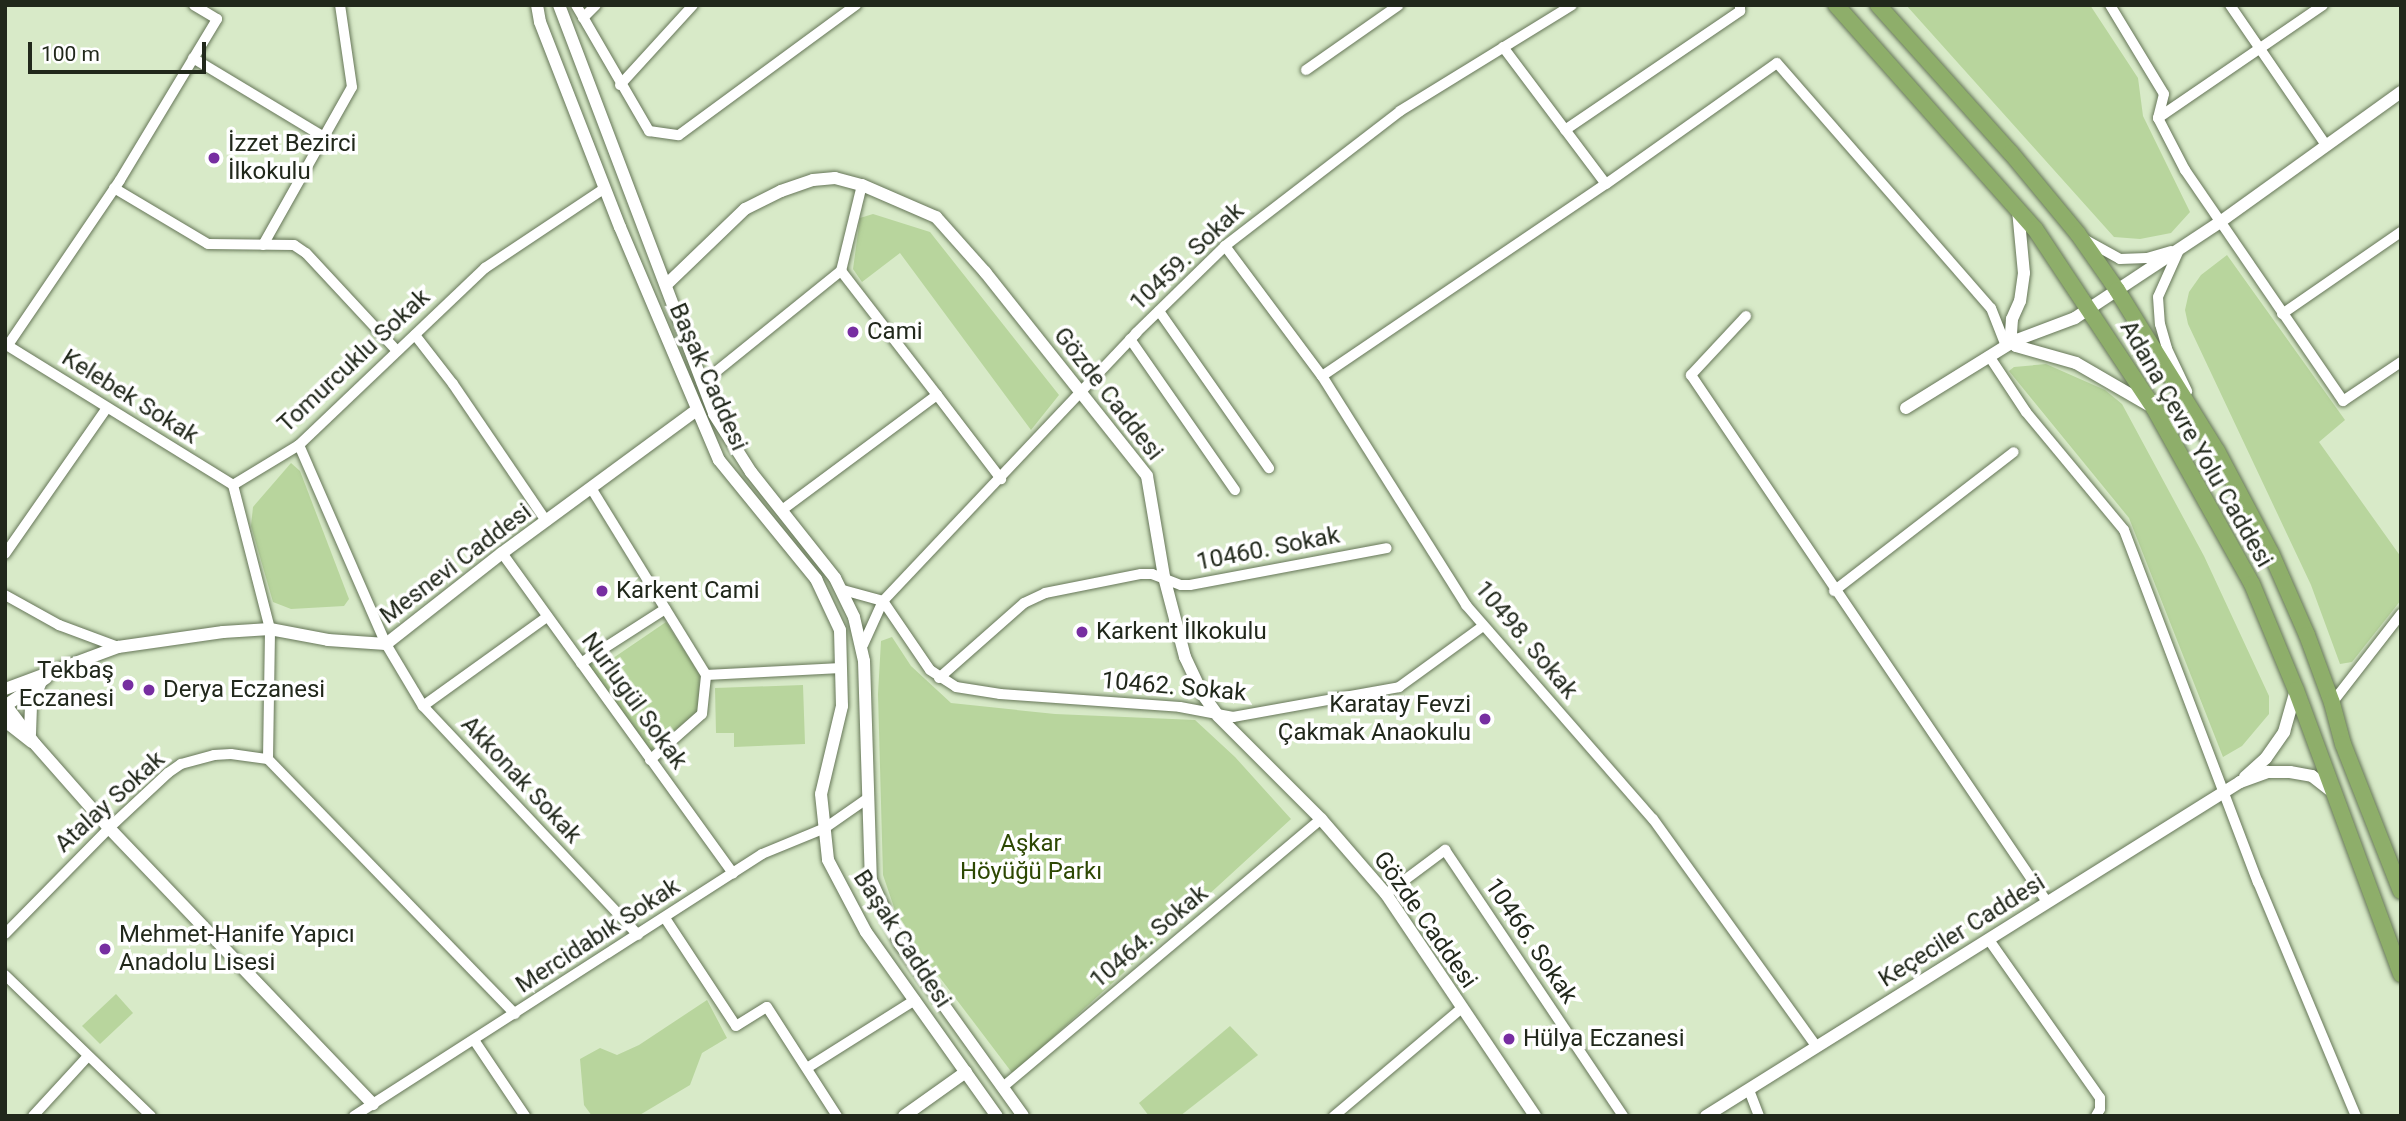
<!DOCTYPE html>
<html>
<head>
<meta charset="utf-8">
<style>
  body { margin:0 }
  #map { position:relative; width:2406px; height:1121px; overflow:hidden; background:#d8eac8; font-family:Roboto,sans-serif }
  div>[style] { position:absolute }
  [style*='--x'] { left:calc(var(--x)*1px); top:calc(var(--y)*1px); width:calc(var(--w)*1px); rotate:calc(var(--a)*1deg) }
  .green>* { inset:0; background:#b8d59d }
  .roads { filter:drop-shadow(0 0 2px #667658) drop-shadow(0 0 2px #667658) }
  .minor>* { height:10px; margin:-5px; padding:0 5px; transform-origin:5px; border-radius:5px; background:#fff }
  .tertiary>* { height:12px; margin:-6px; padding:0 6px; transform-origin:6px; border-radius:6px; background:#fff }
  .trunk>* { height:16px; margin:-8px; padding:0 8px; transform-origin:8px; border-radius:8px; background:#8eae6a }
  .dots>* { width:19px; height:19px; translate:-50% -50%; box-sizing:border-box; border:4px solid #fff; border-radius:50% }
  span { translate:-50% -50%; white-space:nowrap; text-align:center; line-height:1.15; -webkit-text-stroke:7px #fff; paint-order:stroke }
  .poi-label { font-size:24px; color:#21281b }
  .left { translate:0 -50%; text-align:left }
  .right { translate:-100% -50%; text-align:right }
  .street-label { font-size:24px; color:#21281b }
  .park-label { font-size:24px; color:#2d4803 }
  .frame { position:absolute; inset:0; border:7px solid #21281b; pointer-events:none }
  .scale { position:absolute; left:28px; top:42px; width:178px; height:32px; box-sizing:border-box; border:4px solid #21281b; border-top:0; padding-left:9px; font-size:21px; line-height:24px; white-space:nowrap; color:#21281b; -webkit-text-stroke:5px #fff; paint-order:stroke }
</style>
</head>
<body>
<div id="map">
  <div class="green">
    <div style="clip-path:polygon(1906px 5px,2090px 5px,2138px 78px,2143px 116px,2190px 212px,2171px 233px,2140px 239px,2114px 237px)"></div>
    <div style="clip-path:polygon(873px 214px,930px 232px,1059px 395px,1031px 430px,900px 253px,862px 282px,853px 269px,860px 218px)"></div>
    <div style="clip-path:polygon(2227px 255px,2345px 420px,2319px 442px,2401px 557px,2401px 600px,2352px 662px,2340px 664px,2311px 585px,2188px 324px,2185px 310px,2189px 292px,2201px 275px)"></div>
    <div style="clip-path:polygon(2046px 364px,2105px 390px,2122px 404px,2204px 556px,2269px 696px,2269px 714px,2242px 746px,2223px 757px,2129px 518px,2009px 371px,2014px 367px)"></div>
    <div style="clip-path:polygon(291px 463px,300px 471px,349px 599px,344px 606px,291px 609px,273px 602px,251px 526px,253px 507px)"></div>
    <div style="clip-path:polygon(666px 622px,700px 675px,698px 711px,650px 751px,588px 665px,596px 658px,603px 665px)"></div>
    <div style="clip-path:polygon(892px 637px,911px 666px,951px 703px,1055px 714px,1195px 720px,1235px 757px,1291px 819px,1013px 1074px,900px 925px,883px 875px,878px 694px,881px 641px)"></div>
    <div style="clip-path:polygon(803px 685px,805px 744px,734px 747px,734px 733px,716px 733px,715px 688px)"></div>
    <div style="clip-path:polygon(116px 994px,133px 1013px,100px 1044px,82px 1026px)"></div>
    <div style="clip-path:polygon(707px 1000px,727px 1038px,702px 1053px,690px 1085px,638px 1116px,592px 1116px,584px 1105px,580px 1059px,600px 1048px,617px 1055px,639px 1045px)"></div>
    <div style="clip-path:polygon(1230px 1026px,1258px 1055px,1180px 1116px,1149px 1116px,1139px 1103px)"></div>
  </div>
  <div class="roads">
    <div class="minor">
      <div style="--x:576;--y:5;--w:146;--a:59.9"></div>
      <div style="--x:649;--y:131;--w:30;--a:8"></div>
      <div style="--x:679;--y:135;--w:220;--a:-36.3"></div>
      <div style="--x:2110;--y:5;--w:104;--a:58.8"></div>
      <div style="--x:2164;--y:94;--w:25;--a:104"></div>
      <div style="--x:2158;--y:118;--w:59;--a:62.6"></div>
      <div style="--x:2185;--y:170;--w:280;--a:55.6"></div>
      <div style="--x:2343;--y:401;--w:70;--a:-33.9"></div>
      <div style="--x:2230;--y:5;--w:170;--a:55.6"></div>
      <div style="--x:583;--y:18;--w:18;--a:-45"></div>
      <div style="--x:1503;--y:47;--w:171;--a:53.1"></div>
      <div style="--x:193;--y:58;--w:153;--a:31.1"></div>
      <div style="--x:1306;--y:70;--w:113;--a:-35"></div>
      <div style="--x:620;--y:85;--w:108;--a:-47.6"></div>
      <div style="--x:2158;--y:118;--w:200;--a:-34.4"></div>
      <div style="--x:1565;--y:130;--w:212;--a:-34.2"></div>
      <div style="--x:1740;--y:11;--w:6;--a:-90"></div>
      <div style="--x:114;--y:188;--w:109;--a:30.8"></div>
      <div style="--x:208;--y:244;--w:86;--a:0.7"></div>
      <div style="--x:294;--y:245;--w:14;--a:34"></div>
      <div style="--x:306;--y:253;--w:134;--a:47.1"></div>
      <div style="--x:2084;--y:239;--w:41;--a:29.1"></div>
      <div style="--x:2120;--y:259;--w:27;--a:-2"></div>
      <div style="--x:2147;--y:258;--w:25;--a:-16"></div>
      <div style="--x:263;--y:245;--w:181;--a:-60.6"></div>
      <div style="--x:352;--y:87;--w:83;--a:-98.3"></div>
      <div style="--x:1225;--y:246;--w:162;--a:53.3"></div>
      <div style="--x:1322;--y:376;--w:271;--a:57.8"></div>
      <div style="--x:1466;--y:605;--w:284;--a:48.9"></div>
      <div style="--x:1653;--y:819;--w:279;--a:54.3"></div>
      <div style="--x:2179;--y:250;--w:51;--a:114.1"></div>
      <div style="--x:2158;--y:297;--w:27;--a:86"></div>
      <div style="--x:2160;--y:324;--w:26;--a:74"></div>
      <div style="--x:2167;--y:349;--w:47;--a:64.5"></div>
      <div style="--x:1159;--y:311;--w:192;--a:55"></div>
      <div style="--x:2282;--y:314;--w:145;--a:-34.6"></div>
      <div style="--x:1746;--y:316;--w:81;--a:133"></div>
      <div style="--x:1691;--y:375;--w:636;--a:55.96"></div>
      <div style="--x:415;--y:335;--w:62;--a:52.2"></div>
      <div style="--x:453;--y:384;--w:166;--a:55.8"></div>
      <div style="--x:1130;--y:339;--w:184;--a:55.2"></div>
      <div style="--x:5;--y:344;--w:268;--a:31.7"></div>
      <div style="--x:8;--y:345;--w:199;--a:-55.8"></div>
      <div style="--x:120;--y:180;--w:188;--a:-58.9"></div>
      <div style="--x:217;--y:19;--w:27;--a:-149"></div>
      <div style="--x:1989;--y:356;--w:67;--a:56.5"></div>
      <div style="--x:2026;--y:412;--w:153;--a:50.3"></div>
      <div style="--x:2124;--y:530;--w:377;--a:69.2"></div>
      <div style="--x:2258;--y:882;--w:254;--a:67.3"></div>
      <div style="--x:1322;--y:376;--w:343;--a:-34.1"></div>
      <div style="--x:1606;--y:184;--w:209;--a:-35.3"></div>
      <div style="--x:1777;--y:63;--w:325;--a:48.9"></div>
      <div style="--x:1991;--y:308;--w:41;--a:68.5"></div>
      <div style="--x:702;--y:383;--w:179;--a:-38.9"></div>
      <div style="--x:841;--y:271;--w:89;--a:-76.3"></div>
      <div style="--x:937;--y:395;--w:106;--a:52.7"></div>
      <div style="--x:299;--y:445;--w:217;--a:66.4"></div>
      <div style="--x:386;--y:644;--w:72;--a:59.2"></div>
      <div style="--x:423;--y:706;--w:314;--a:46.8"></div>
      <div style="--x:591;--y:488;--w:220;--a:58.4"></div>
      <div style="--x:706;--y:675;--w:135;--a:-3"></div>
      <div style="--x:782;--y:510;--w:193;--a:-36.6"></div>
      <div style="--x:937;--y:395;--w:157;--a:-127.7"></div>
      <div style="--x:502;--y:553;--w:395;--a:54.2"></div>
      <div style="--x:5;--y:554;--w:178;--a:-55.1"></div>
      <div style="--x:843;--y:590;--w:41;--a:15.4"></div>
      <div style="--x:1834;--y:591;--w:227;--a:-37.7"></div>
      <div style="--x:5;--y:595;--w:62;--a:29.1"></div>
      <div style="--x:59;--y:625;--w:63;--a:20.4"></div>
      <div style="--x:883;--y:601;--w:83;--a:55.7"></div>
      <div style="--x:930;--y:670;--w:31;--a:33"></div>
      <div style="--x:956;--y:687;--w:45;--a:9"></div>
      <div style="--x:1000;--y:694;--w:180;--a:4.1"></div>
      <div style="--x:1180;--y:707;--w:54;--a:10.7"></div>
      <div style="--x:1233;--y:717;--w:169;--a:-10.2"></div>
      <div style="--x:1399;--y:687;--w:104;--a:-36"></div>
      <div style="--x:863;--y:645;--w:48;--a:-65.6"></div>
      <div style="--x:883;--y:601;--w:369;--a:-46.6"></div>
      <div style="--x:1136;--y:333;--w:124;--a:-44.3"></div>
      <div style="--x:1225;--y:246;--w:221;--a:-37.6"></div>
      <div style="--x:1400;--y:111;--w:202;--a:-31.6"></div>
      <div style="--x:581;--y:663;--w:100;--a:-32.7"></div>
      <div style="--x:939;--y:678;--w:113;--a:-41.4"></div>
      <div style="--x:1024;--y:603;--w:23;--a:-25"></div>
      <div style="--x:1045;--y:593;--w:98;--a:-11.2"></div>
      <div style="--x:1141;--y:574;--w:11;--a:0"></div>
      <div style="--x:1152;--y:574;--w:31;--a:21"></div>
      <div style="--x:1181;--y:585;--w:9;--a:0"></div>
      <div style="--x:1190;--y:585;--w:200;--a:-10.6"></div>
      <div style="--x:2332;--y:703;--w:113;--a:-52.2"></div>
      <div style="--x:423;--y:706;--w:153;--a:-35.7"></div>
      <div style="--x:650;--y:760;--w:69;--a:-41.5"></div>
      <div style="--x:702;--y:714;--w:39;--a:-84"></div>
      <div style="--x:1386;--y:894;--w:74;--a:-36.7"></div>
      <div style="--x:1445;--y:850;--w:320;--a:56.2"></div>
      <div style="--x:665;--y:918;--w:129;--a:56.7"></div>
      <div style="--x:736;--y:1026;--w:36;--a:-32"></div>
      <div style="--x:767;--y:1007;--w:130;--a:57.3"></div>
      <div style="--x:5;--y:934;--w:148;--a:-45.5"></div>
      <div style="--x:109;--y:828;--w:81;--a:-43"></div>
      <div style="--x:168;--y:773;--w:16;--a:-35"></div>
      <div style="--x:181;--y:764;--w:34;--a:-15"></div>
      <div style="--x:214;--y:755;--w:17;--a:-3"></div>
      <div style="--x:231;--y:754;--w:37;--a:8"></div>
      <div style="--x:1989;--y:940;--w:193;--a:54.9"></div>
      <div style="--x:2100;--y:1098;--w:11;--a:90"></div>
      <div style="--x:2100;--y:1109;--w:8;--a:120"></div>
      <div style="--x:5;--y:975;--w:203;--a:44"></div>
      <div style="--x:515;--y:1014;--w:355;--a:-134.1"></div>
      <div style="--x:268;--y:759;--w:130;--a:-89.1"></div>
      <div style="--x:270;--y:629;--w:149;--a:-104.4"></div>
      <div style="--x:233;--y:485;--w:77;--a:-31.2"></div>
      <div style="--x:299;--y:445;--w:257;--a:-43.6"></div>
      <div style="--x:485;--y:268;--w:144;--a:-33.7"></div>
      <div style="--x:474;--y:1040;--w:92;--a:56.1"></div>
      <div style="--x:807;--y:1068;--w:128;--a:-32.2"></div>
      <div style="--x:1004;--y:1086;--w:414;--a:-40.1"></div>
      <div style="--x:1749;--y:1090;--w:28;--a:69"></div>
      <div style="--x:33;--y:1116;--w:80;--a:-47.5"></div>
      <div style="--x:354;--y:1116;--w:485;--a:-32.7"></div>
      <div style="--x:762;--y:854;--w:68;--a:-22.4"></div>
      <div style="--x:825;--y:828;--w:52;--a:-34.9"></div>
      <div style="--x:1334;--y:1116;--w:167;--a:-40.2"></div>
    </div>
    <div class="tertiary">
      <div style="--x:537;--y:5;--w:17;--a:80"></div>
      <div style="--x:540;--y:22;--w:220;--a:68.7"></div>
      <div style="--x:620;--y:227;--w:253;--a:67"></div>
      <div style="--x:719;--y:460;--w:154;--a:50.8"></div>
      <div style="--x:816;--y:579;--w:56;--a:64.8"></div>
      <div style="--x:840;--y:630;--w:76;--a:88.5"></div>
      <div style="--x:842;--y:706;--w:90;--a:103.4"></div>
      <div style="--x:821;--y:794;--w:66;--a:83.9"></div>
      <div style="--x:828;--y:860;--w:81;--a:62.2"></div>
      <div style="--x:866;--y:932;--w:226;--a:54.6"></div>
      <div style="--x:559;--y:5;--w:437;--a:69.2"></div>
      <div style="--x:714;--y:414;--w:69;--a:57.5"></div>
      <div style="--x:751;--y:472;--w:135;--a:51.6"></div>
      <div style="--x:835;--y:578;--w:43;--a:64"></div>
      <div style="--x:854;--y:617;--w:45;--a:77.2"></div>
      <div style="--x:864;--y:661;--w:219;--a:88.2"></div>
      <div style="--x:871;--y:880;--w:70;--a:65.6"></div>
      <div style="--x:900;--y:944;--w:211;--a:54.4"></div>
      <div style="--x:2018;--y:210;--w:63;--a:84.6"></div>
      <div style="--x:2024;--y:273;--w:28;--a:98"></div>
      <div style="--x:2020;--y:301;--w:20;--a:114"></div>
      <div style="--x:2012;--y:319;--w:15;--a:94"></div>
      <div style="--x:2011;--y:334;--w:13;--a:67"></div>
      <div style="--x:2016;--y:346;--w:62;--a:15.8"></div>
      <div style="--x:2076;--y:363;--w:88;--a:30.1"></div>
      <div style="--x:666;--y:285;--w:110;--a:-43.9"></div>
      <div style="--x:745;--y:209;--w:40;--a:-26.6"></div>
      <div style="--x:781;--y:191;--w:34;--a:-19"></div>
      <div style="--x:813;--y:180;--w:22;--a:-5"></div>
      <div style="--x:835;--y:178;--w:28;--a:15"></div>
      <div style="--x:862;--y:185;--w:81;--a:23.4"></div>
      <div style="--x:936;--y:217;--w:74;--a:48.3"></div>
      <div style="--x:985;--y:272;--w:260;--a:51.5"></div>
      <div style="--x:1147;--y:476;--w:102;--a:80.4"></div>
      <div style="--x:1164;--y:577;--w:83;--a:75.3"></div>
      <div style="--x:1185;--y:657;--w:42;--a:64.7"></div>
      <div style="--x:1203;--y:695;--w:26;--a:54"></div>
      <div style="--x:1218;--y:716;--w:146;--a:45"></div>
      <div style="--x:1321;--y:819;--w:99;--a:49.1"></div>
      <div style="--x:1386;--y:894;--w:267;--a:56.1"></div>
      <div style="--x:1906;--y:408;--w:127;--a:-31.8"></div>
      <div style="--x:2014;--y:341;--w:65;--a:-20.7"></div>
      <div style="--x:2075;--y:318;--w:174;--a:-33.5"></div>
      <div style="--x:2220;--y:222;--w:223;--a:-35.7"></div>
      <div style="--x:5;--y:689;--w:121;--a:-20.4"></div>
      <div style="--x:118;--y:647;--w:106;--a:-8.1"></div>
      <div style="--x:223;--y:632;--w:47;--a:-3.7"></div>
      <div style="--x:270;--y:629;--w:59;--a:10.7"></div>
      <div style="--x:328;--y:640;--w:58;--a:3.9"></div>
      <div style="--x:386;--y:644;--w:147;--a:-38.1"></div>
      <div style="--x:502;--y:553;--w:242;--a:-36.3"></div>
      <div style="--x:5;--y:704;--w:50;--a:53.1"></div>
      <div style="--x:35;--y:744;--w:112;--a:48.6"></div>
      <div style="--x:109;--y:828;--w:382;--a:46.3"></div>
      <div style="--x:5;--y:706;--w:50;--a:-34.3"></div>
      <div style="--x:5;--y:721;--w:34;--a:38"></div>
      <div style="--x:30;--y:734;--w:28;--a:-88"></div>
      <div style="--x:31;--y:706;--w:27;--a:-68"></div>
      <div style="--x:2245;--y:777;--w:28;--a:-42"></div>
      <div style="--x:2266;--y:758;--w:32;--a:-55"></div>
      <div style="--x:2284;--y:732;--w:44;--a:-74.1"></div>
      <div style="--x:904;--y:1116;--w:76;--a:-35.4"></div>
      <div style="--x:1706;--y:1116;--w:630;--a:-32.02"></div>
      <div style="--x:2240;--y:782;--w:30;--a:-20"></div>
      <div style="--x:2268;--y:772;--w:22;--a:0"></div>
      <div style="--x:2290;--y:772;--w:22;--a:10"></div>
      <div style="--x:2312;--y:776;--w:28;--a:38"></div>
    </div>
    <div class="trunk">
      <div style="--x:1836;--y:5;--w:300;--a:48.4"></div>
      <div style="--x:2035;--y:229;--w:215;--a:56.4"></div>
      <div style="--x:2154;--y:408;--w:201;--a:60.9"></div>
      <div style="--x:2252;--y:584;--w:115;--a:67.5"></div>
      <div style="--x:2296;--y:690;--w:303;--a:69.7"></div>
      <div style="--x:1878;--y:5;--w:199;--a:48.1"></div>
      <div style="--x:2011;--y:153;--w:105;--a:50.4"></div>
      <div style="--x:2078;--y:234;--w:68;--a:55.1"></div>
      <div style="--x:2117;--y:290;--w:190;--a:58.2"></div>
      <div style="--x:2217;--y:451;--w:115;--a:62.1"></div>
      <div style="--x:2271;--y:553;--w:90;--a:66.3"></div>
      <div style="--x:2307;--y:635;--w:72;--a:69.8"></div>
      <div style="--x:2332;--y:703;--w:42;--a:75"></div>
      <div style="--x:2343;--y:744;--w:158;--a:68.5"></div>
    </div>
  </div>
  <div class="dots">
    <div style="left:214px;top:158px;background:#772ea1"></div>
    <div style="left:853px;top:332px;background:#772ea1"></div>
    <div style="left:602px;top:591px;background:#772ea1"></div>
    <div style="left:1082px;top:632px;background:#772ea1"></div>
    <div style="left:128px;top:685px;background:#772ea1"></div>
    <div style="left:149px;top:690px;background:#772ea1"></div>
    <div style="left:1485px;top:719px;background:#772ea1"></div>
    <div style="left:105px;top:949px;background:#772ea1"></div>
    <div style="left:1509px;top:1039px;background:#772ea1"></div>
  </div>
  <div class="poi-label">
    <span class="left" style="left:228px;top:158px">İzzet Bezirci<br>İlkokulu</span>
    <span class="left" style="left:867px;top:332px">Cami</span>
    <span class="left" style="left:616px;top:591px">Karkent Cami</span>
    <span class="left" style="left:1096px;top:632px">Karkent İlkokulu</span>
    <span class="right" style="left:114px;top:685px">Tekbaş<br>Eczanesi</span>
    <span class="left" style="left:163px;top:690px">Derya Eczanesi</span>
    <span class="right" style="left:1471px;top:719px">Karatay Fevzi<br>Çakmak Anaokulu</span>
    <span class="left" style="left:119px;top:949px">Mehmet-Hanife Yapıcı<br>Anadolu Lisesi</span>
    <span class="left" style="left:1523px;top:1039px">Hülya Eczanesi</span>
  </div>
  <div class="street-label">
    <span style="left:1187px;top:257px;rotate:-43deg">10459. Sokak</span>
    <span style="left:354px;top:361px;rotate:-43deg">Tomurcuklu Sokak</span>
    <span style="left:708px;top:377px;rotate:66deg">Başak Caddesi</span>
    <span style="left:1108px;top:394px;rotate:52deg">Gözde Caddesi</span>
    <span style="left:130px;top:397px;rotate:32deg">Kelebek Sokak</span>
    <span style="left:2196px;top:444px;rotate:60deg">Adana Çevre Yolu Caddesi</span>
    <span style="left:1268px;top:549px;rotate:-11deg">10460. Sokak</span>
    <span style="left:456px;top:564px;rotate:-37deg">Mesnevi Caddesi</span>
    <span style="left:1526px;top:640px;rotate:50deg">10498. Sokak</span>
    <span style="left:1174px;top:687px;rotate:5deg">10462. Sokak</span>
    <span style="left:634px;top:701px;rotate:54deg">Nurlugül Sokak</span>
    <span style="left:521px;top:780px;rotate:47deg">Akkonak Sokak</span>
    <span style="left:110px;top:802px;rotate:-42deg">Atalay Sokak</span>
    <span style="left:1425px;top:920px;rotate:55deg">Gözde Caddesi</span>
    <span style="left:1962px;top:931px;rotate:-32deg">Keçeciler Caddesi</span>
    <span style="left:598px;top:936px;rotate:-33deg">Mercidabık Sokak</span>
    <span style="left:1149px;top:937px;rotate:-40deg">10464. Sokak</span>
    <span style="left:902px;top:939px;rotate:57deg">Başak Caddesi</span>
    <span style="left:1531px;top:941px;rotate:56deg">10466. Sokak</span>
  </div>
  <div class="park-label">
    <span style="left:1031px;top:858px">Aşkar<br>Höyüğü Parkı</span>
  </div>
  <div class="frame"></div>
  <div class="scale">100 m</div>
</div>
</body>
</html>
